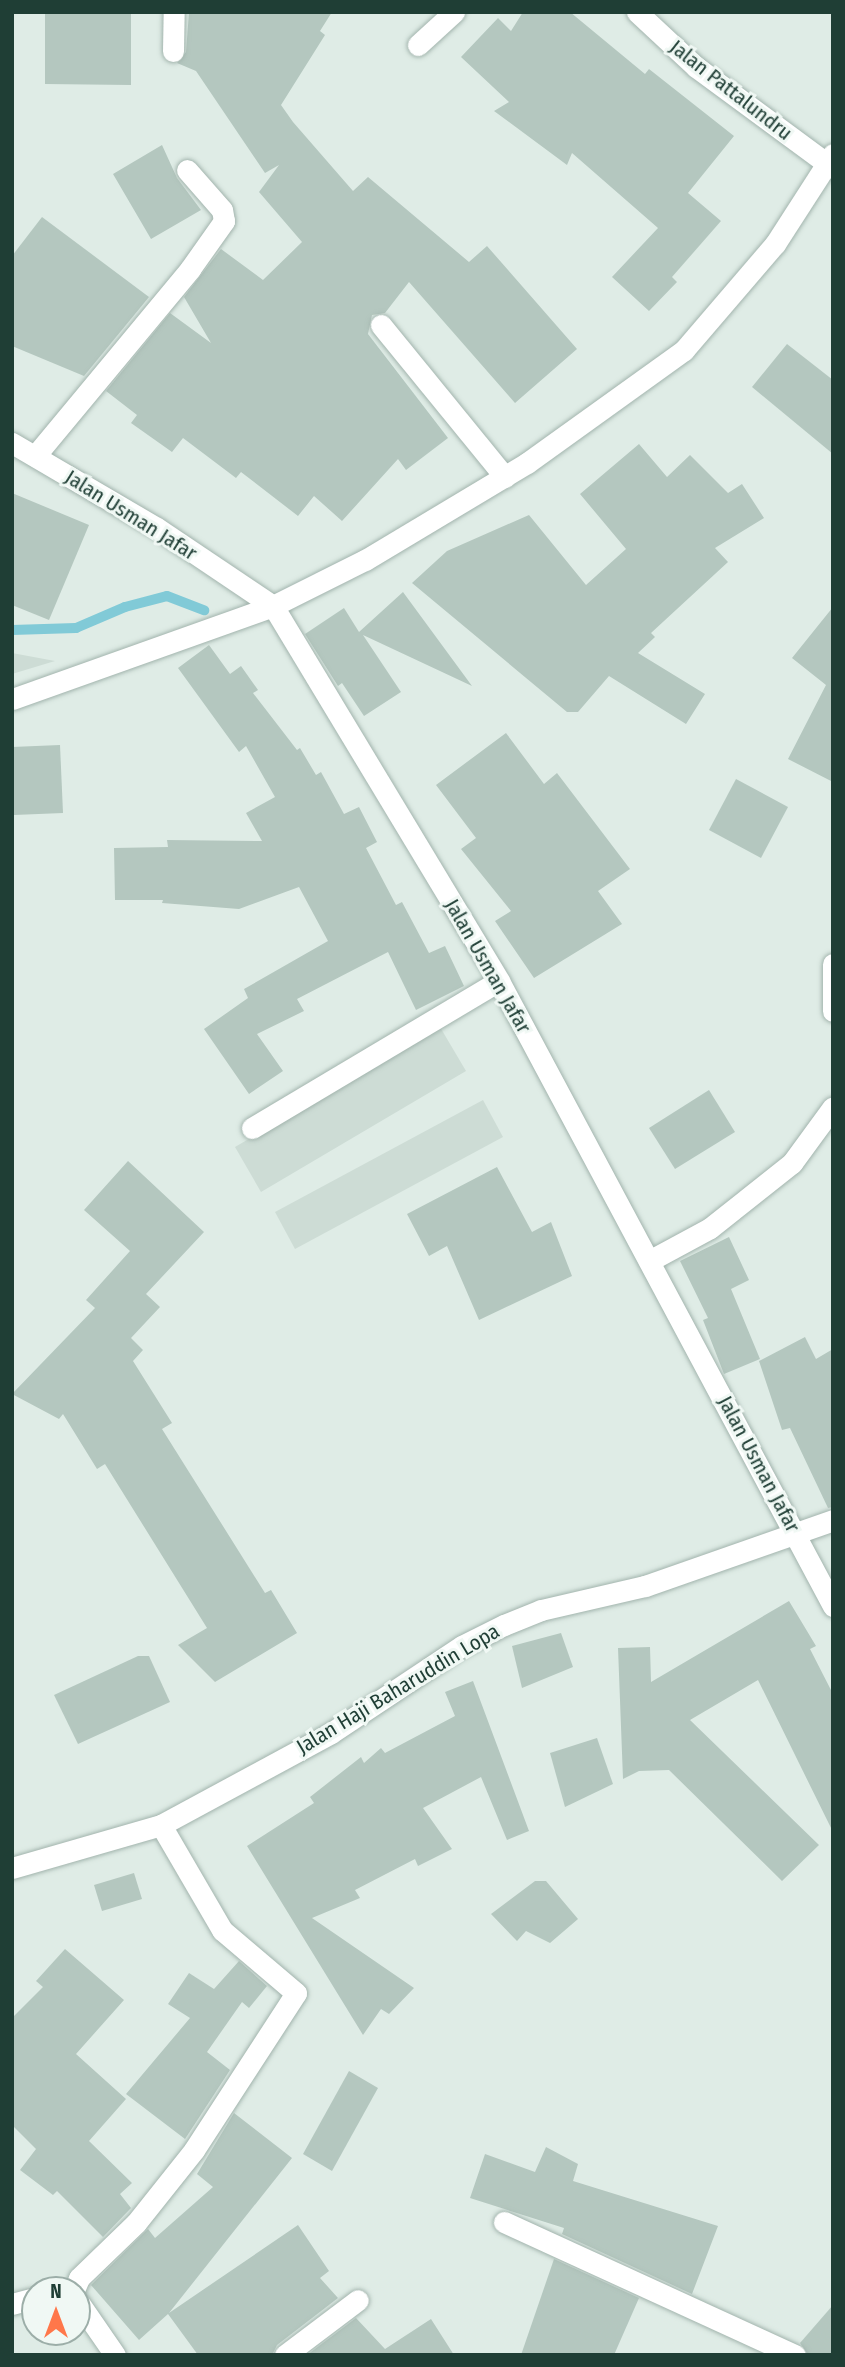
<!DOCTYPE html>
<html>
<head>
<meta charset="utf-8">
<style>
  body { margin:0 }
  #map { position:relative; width:845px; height:2367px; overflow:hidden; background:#dfece6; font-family:"Fira Sans Condensed",sans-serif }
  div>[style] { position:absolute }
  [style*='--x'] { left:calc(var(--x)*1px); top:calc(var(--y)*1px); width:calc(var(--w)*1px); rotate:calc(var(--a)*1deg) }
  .built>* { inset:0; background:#cddcd5 }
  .stream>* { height:10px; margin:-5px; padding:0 5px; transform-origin:5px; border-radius:5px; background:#81cad7 }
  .building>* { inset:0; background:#b4c7bf }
  .roads { filter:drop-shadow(0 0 2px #a2b4ad) drop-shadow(0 0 2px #a2b4ad) }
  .minor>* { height:21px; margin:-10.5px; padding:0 10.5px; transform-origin:10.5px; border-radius:10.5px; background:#fff }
  .tertiary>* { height:21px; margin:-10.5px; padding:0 10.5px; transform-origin:10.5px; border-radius:10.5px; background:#fff }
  span { translate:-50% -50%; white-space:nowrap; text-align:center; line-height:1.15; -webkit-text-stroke:6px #f0f8f4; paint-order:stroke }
  .street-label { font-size:21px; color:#1f3e35 }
  .frame { position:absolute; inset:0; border:14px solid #1f3e35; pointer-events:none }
  .north { position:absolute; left:21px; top:2276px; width:70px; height:70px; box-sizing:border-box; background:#f0f8f4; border:2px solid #9caea8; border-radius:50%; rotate:0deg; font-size:19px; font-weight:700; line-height:28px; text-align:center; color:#1f3e35 }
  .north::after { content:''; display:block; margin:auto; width:24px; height:32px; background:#ff774a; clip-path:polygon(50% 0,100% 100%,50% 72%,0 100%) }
</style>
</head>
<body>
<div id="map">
  <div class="built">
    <div style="clip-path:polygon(12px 653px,55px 661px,12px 674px)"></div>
    <div style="clip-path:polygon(440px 1027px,466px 1071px,261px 1192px,235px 1147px)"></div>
    <div style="clip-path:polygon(483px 1100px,503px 1137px,295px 1249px,275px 1212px)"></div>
  </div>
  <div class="stream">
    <div style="--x:12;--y:630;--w:64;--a:-1.8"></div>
    <div style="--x:76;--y:628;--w:53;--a:-23.2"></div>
    <div style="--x:125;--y:607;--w:43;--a:-14.7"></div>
    <div style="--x:167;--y:596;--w:40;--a:21"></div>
  </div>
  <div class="building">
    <div style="clip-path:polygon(45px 12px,131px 12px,131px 85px,45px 84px)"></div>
    <div style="clip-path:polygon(189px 12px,332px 12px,320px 31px,325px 35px,281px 105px,293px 122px,353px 191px,368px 177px,469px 262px,487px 246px,577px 349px,515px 403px,409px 282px,385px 313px,372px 315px,368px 334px,448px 438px,406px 470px,398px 459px,342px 521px,314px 496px,298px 516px,241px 472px,236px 478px,183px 438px,172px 452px,131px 423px,137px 415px,106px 391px,170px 313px,211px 343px,184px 297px,221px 249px,263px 280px,302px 242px,259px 192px,279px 165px,265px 173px,196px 71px,177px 63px,186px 52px)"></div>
    <div style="clip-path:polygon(523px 12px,570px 12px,645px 74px,649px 69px,734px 136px,688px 193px,721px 221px,672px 277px,677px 282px,649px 311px,612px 277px,658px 228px,572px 153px,567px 165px,494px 111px,509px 102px,461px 57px,498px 18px,511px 31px)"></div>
    <div style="clip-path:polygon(162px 145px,177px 178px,201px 210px,151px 239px,113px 174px)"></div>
    <div style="clip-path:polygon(42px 217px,149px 297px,84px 376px,12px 346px,12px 256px)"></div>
    <div style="clip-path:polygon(787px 344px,833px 380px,833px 454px,752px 387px)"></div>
    <div style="clip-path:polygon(639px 444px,667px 477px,690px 455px,728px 493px,742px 484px,764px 518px,715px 548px,728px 562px,651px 633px,655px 637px,638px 653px,705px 694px,686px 724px,609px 676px,578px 712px,567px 712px,412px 583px,447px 551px,529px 515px,586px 585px,626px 549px,580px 494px)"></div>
    <div style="clip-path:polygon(12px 493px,89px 525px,49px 620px,12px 605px)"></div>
    <div style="clip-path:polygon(403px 592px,472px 686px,363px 635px,401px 692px,364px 716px,342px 683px,338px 686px,305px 634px,344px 608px,359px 632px)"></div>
    <div style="clip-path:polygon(833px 607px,833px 782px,788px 759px,826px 685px,792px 658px)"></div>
    <div style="clip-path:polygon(209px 645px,230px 674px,241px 666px,258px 690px,253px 693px,297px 750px,300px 748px,316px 775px,321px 772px,344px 814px,359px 807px,377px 842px,366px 848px,396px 905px,402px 902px,429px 953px,445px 946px,464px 986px,416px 1010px,388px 952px,297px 999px,304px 1011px,257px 1034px,283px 1071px,249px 1094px,204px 1029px,248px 998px,244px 989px,328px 941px,299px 887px,239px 909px,162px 903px,163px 900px,115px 900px,114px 848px,168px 847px,167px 840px,262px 841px,246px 813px,275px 797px,246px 746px,239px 752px,178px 668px)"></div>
    <div style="clip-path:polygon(506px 733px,544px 784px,557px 773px,630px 869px,598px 891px,622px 924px,534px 978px,495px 921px,511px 911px,461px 849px,476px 838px,436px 785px)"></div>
    <div style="clip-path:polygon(60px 745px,63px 813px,14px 815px,12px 747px)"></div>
    <div style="clip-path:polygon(736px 779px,788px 807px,761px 858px,709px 830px)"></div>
    <div style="clip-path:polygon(709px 1090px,735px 1132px,675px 1169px,649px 1128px)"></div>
    <div style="clip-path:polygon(128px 1161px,204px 1232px,146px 1294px,160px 1307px,131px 1338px,143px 1350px,133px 1361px,172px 1423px,162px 1429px,265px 1593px,271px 1590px,297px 1633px,215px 1682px,178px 1645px,207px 1628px,105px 1464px,97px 1469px,63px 1414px,59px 1419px,12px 1394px,95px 1308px,86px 1300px,130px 1251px,84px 1210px)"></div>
    <div style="clip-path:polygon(497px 1167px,532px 1232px,551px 1222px,572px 1276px,479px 1320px,447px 1246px,429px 1256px,407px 1214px)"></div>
    <div style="clip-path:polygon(729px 1237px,749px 1280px,731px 1289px,760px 1359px,724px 1374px,703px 1320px,708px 1318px,680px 1261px)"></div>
    <div style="clip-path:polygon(805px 1337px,816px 1359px,833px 1349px,833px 1507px,828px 1508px,790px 1428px,782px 1430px,759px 1361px)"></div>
    <div style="clip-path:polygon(789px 1601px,816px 1646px,810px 1649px,833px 1694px,833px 1832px,758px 1680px,690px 1720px,819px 1845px,782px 1881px,669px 1770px,639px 1771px,623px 1779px,618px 1648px,650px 1647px,651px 1682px)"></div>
    <div style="clip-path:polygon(561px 1633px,573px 1667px,522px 1688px,512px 1646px)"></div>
    <div style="clip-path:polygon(138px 1656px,149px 1656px,170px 1702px,78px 1744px,54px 1695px)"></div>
    <div style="clip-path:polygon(473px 1681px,529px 1831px,507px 1840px,481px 1777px,423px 1808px,452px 1849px,418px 1866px,415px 1859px,355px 1890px,360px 1898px,312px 1918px,414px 1988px,389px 2014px,381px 2009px,363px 2035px,247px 1846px,314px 1803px,310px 1797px,361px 1757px,364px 1763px,381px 1748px,385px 1753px,455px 1716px,445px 1692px)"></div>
    <div style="clip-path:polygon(597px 1738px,613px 1784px,565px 1807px,550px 1753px)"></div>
    <div style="clip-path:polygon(134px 1873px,142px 1899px,102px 1911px,94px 1885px)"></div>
    <div style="clip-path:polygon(535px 1881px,546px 1881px,578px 1919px,550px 1943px,526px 1931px,517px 1941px,491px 1914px)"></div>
    <div style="clip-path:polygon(65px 1949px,124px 2000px,76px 2054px,126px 2099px,89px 2141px,132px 2183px,120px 2194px,131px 2208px,103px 2237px,57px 2191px,53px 2195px,20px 2170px,36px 2149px,12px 2125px,12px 2018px,43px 1987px,36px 1981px)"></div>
    <div style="clip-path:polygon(239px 1961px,267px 1986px,249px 2008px,242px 2002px,207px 2052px,230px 2070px,185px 2139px,126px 2094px,190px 2018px,168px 2004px,189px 1973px,214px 1989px)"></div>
    <div style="clip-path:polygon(349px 2071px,378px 2088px,332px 2171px,303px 2154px)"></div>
    <div style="clip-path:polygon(234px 2113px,292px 2158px,169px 2313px,298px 2225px,329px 2271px,320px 2278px,338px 2298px,277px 2345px,272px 2355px,198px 2355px,168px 2314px,139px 2340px,91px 2285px,148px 2229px,155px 2238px,213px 2187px,197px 2174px)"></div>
    <div style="clip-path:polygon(546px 2147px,578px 2164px,573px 2181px,718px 2226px,692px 2294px,562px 2234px,564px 2228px,470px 2198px,485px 2154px,535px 2172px)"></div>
    <div style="clip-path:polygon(554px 2259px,639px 2298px,614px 2355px,521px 2355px)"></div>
    <div style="clip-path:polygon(833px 2305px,833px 2355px,808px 2355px,800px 2343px)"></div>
    <div style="clip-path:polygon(356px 2318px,385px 2349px,431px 2319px,454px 2355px,307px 2355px)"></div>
  </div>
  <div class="roads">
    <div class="minor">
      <div style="--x:637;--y:12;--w:81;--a:43"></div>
      <div style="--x:696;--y:67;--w:170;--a:36.4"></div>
      <div style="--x:418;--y:45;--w:49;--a:-42.5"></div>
      <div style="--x:173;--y:51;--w:39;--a:-89"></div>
      <div style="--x:381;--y:325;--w:196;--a:50.8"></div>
      <div style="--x:12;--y:443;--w:168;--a:30.4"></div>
      <div style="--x:157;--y:528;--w:140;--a:33.9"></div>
      <div style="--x:273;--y:606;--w:438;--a:58.9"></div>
      <div style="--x:499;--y:981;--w:709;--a:61.88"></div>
      <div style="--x:35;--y:456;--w:243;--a:-50.3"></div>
      <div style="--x:190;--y:269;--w:59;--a:-54.7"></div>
      <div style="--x:224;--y:221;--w:11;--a:-100"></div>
      <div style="--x:222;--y:210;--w:53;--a:-131.2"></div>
      <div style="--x:833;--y:964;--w:47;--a:90"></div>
      <div style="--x:252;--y:1128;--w:287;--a:-30.8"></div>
      <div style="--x:649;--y:1261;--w:69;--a:-28.4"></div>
      <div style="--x:710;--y:1228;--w:105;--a:-38.4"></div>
      <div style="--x:792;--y:1163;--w:69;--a:-53.8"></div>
      <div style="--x:12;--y:1868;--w:155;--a:-16.1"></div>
      <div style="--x:161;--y:1825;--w:193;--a:-28.4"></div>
      <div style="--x:331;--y:1733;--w:157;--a:-33.6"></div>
      <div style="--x:462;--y:1646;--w:47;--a:-26.6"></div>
      <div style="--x:504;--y:1625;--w:40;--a:-22"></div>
      <div style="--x:541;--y:1610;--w:107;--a:-13"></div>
      <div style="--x:645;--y:1586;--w:199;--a:-19.3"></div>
      <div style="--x:504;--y:2222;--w:320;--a:24.6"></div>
      <div style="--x:74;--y:2290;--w:13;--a:-67"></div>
      <div style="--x:79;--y:2278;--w:79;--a:-44"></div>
      <div style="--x:136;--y:2223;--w:93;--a:-51.5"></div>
      <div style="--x:194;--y:2150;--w:187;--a:-57"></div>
      <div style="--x:296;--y:1993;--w:97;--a:-139.6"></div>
      <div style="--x:222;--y:1930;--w:121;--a:-120.2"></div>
      <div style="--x:77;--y:2300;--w:67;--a:55.4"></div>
      <div style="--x:12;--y:2304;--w:24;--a:-15"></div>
      <div style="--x:285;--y:2355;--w:91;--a:-37"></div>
    </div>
    <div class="tertiary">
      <div style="--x:12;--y:699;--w:277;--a:-19.6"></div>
      <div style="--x:273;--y:606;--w:103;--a:-26.6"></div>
      <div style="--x:365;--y:560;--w:189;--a:-30.9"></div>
      <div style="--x:527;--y:463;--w:193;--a:-35.7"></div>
      <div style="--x:684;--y:350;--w:140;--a:-49.4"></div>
      <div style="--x:775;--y:244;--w:107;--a:-57.2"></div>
    </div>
  </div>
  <div class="street-label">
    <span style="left:731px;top:90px;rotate:38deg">Jalan Pattalundru</span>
    <span style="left:131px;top:515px;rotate:32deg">Jalan Usman Jafar</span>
    <span style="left:488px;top:966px;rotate:60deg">Jalan Usman Jafar</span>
    <span style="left:759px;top:1464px;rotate:62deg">Jalan Usman Jafar</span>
    <span style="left:398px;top:1689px;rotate:-31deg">Jalan Haji Baharuddin Lopa</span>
  </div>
  <div class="frame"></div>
  <div class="north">N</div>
</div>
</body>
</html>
